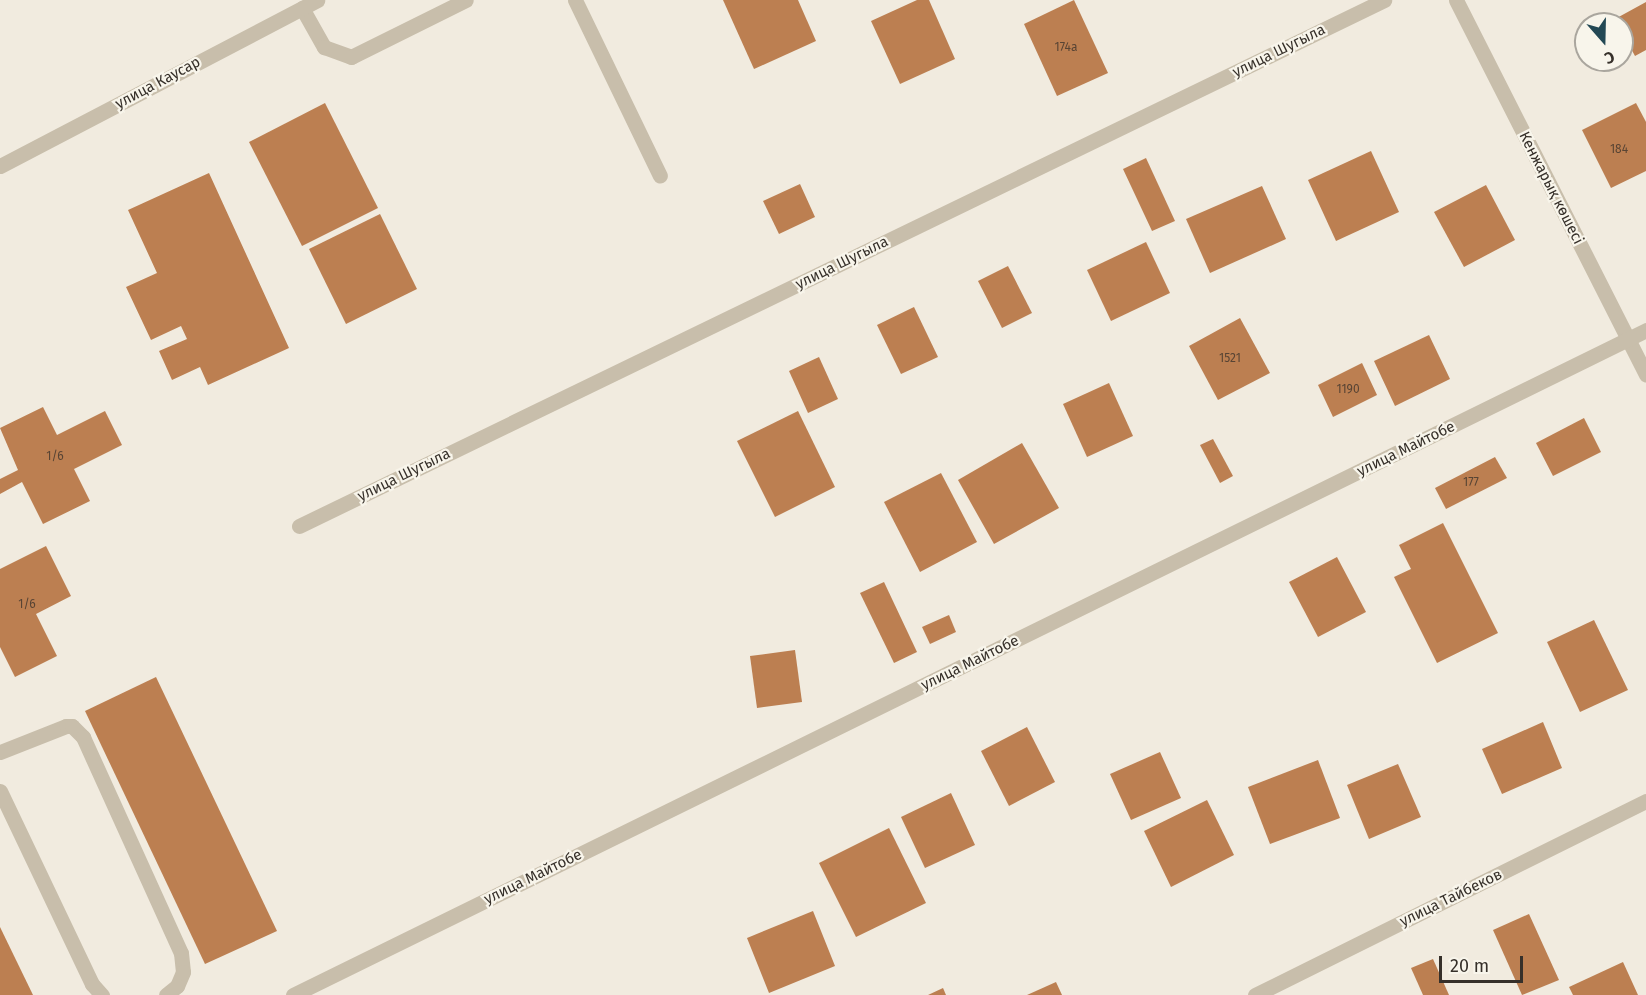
<!DOCTYPE html>
<html>
<head>
<meta charset="utf-8">
<style>
  body { margin:0 }
  #map { position:relative; width:1646px; height:995px; overflow:hidden; background:#f1ebdf; font-family:"Fira Sans",sans-serif }
  div>[style] { position:absolute }
  [style*='--x'] { left:calc(var(--x)*1px); top:calc(var(--y)*1px); width:calc(var(--w)*1px); rotate:calc(var(--a)*1deg) }
  .building>* { inset:0; background:#bc7f51 }
  .service>* { height:15px; margin:-7.5px; padding:0 7.5px; transform-origin:7.5px; border-radius:7.5px; background:#c8beab }
  .minor>* { height:15px; margin:-7.5px; padding:0 7.5px; transform-origin:7.5px; border-radius:7.5px; background:#c8beab }
  span { translate:-50% -50%; white-space:nowrap; text-align:center; line-height:1.15; -webkit-text-stroke:4.5px #f8f5eb; paint-order:stroke }
  .number-label { font-size:12px; color:#584434 }
  .number-label span { -webkit-text-stroke-width:0 }
  .street-label { font-size:15px; color:#36302a }
  .north { position:absolute; left:1574px; top:12px; width:60px; height:60px; box-sizing:border-box; background:#f8f5eb; border:2px solid #aaa69e; border-radius:50%; rotate:160deg; font-size:16px; font-weight:700; line-height:24px; text-align:center; color:#36302a }
  .north::after { content:''; display:block; margin:auto; width:21px; height:27px; background:#234854; clip-path:polygon(50% 0,100% 100%,50% 72%,0 100%) }
  .scale { position:absolute; left:1439px; top:956px; width:84px; height:27px; box-sizing:border-box; border:3px solid #36302a; border-top:0; padding-left:8px; font-size:18px; line-height:21px; white-space:nowrap; color:#36302a; -webkit-text-stroke:4px #f8f5eb; paint-order:stroke }
</style>
</head>
<body>
<div id="map">
  <div class="building">
    <div style="clip-path:polygon(723px 0,798px 0,816px 41px,754px 69px)"></div>
    <div style="clip-path:polygon(917px 0,929px 0,955px 59px,900px 84px,871px 21px)"></div>
    <div style="clip-path:polygon(1074px 0,1108px 73px,1057px 96px,1024px 24px)"></div>
    <div style="clip-path:polygon(1646px 2px,1646px 50px,1635px 56px,1622px 32px,1622px 24px,1615px 19px)"></div>
    <div style="clip-path:polygon(325px 103px,378px 208px,302px 246px,249px 142px)"></div>
    <div style="clip-path:polygon(1636px 103px,1646px 122px,1646px 171px,1611px 188px,1582px 130px)"></div>
    <div style="clip-path:polygon(1371px 151px,1399px 212px,1336px 241px,1308px 180px)"></div>
    <div style="clip-path:polygon(1146px 158px,1175px 221px,1152px 231px,1123px 169px)"></div>
    <div style="clip-path:polygon(209px 173px,289px 348px,208px 385px,200px 367px,172px 380px,159px 351px,187px 339px,181px 326px,151px 340px,126px 287px,157px 273px,128px 210px)"></div>
    <div style="clip-path:polygon(800px 184px,815px 217px,779px 234px,763px 201px)"></div>
    <div style="clip-path:polygon(1486px 185px,1515px 240px,1464px 267px,1434px 212px)"></div>
    <div style="clip-path:polygon(1262px 186px,1286px 239px,1210px 273px,1186px 219px)"></div>
    <div style="clip-path:polygon(380px 214px,417px 289px,346px 324px,309px 249px)"></div>
    <div style="clip-path:polygon(1146px 242px,1170px 293px,1111px 321px,1087px 270px)"></div>
    <div style="clip-path:polygon(1008px 266px,1032px 313px,1002px 328px,978px 281px)"></div>
    <div style="clip-path:polygon(914px 307px,938px 357px,901px 374px,877px 325px)"></div>
    <div style="clip-path:polygon(1240px 318px,1270px 373px,1218px 400px,1189px 346px)"></div>
    <div style="clip-path:polygon(1429px 335px,1450px 379px,1395px 406px,1374px 361px)"></div>
    <div style="clip-path:polygon(819px 357px,838px 399px,808px 413px,789px 371px)"></div>
    <div style="clip-path:polygon(1362px 363px,1377px 395px,1333px 417px,1318px 385px)"></div>
    <div style="clip-path:polygon(1109px 383px,1133px 436px,1087px 457px,1063px 404px)"></div>
    <div style="clip-path:polygon(43px 407px,57px 435px,105px 411px,122px 445px,74px 469px,90px 501px,43px 524px,22px 482px,0 494px,0 479px,18px 470px,0 428px)"></div>
    <div style="clip-path:polygon(798px 411px,835px 487px,775px 517px,737px 441px)"></div>
    <div style="clip-path:polygon(1584px 418px,1601px 452px,1553px 476px,1536px 443px)"></div>
    <div style="clip-path:polygon(1213px 439px,1233px 476px,1220px 483px,1200px 445px)"></div>
    <div style="clip-path:polygon(1022px 443px,1059px 508px,994px 544px,958px 480px)"></div>
    <div style="clip-path:polygon(1495px 457px,1507px 478px,1446px 509px,1435px 488px)"></div>
    <div style="clip-path:polygon(941px 473px,977px 542px,920px 572px,884px 502px)"></div>
    <div style="clip-path:polygon(1443px 523px,1498px 633px,1437px 663px,1394px 577px,1411px 569px,1399px 545px)"></div>
    <div style="clip-path:polygon(46px 546px,71px 596px,36px 614px,57px 656px,15px 677px,0 647px,0 569px)"></div>
    <div style="clip-path:polygon(1337px 557px,1366px 612px,1318px 637px,1289px 582px)"></div>
    <div style="clip-path:polygon(884px 582px,917px 652px,894px 663px,860px 593px)"></div>
    <div style="clip-path:polygon(949px 615px,956px 632px,930px 644px,922px 627px)"></div>
    <div style="clip-path:polygon(1594px 620px,1628px 690px,1580px 712px,1547px 642px)"></div>
    <div style="clip-path:polygon(795px 650px,802px 702px,757px 708px,750px 656px)"></div>
    <div style="clip-path:polygon(156px 677px,277px 931px,205px 964px,85px 711px)"></div>
    <div style="clip-path:polygon(1543px 722px,1562px 768px,1502px 794px,1482px 749px)"></div>
    <div style="clip-path:polygon(1027px 727px,1055px 782px,1009px 806px,981px 751px)"></div>
    <div style="clip-path:polygon(1160px 752px,1181px 798px,1131px 820px,1110px 774px)"></div>
    <div style="clip-path:polygon(1318px 760px,1340px 818px,1270px 844px,1248px 787px)"></div>
    <div style="clip-path:polygon(1398px 764px,1421px 817px,1369px 839px,1347px 785px)"></div>
    <div style="clip-path:polygon(951px 793px,975px 845px,925px 868px,901px 817px)"></div>
    <div style="clip-path:polygon(1207px 800px,1234px 855px,1171px 887px,1144px 831px)"></div>
    <div style="clip-path:polygon(889px 828px,926px 903px,856px 937px,819px 863px)"></div>
    <div style="clip-path:polygon(813px 911px,835px 966px,769px 993px,747px 938px)"></div>
    <div style="clip-path:polygon(1529px 914px,1559px 980px,1522px 995px,1493px 930px)"></div>
    <div style="clip-path:polygon(0 927px,33px 995px,0 995px)"></div>
    <div style="clip-path:polygon(1433px 959px,1449px 995px,1423px 995px,1411px 968px)"></div>
    <div style="clip-path:polygon(1623px 962px,1638px 995px,1573px 995px,1569px 987px)"></div>
    <div style="clip-path:polygon(1056px 982px,1062px 995px,1027px 995px)"></div>
    <div style="clip-path:polygon(943px 988px,946px 995px,928px 995px)"></div>
  </div>
  <div class="service">
    <div style="--x:575;--y:0;--w:195;--a:64.2"></div>
    <div style="--x:302;--y:8;--w:45;--a:60.6"></div>
    <div style="--x:324;--y:47;--w:29;--a:20"></div>
    <div style="--x:351;--y:57;--w:128;--a:-26.4"></div>
    <div style="--x:0;--y:752;--w:71;--a:-21.5"></div>
    <div style="--x:66;--y:726;--w:6;--a:0"></div>
    <div style="--x:72;--y:726;--w:16;--a:45"></div>
    <div style="--x:83;--y:737;--w:237;--a:65.6"></div>
    <div style="--x:181;--y:953;--w:19;--a:84"></div>
    <div style="--x:183;--y:972;--w:15;--a:113"></div>
    <div style="--x:177;--y:986;--w:14;--a:141"></div>
    <div style="--x:0;--y:791;--w:214;--a:64.5"></div>
    <div style="--x:92;--y:984;--w:15;--a:48"></div>
  </div>
  <div class="minor">
    <div style="--x:1456;--y:0;--w:420;--a:63.1"></div>
    <div style="--x:0;--y:166;--w:358;--a:-27.6"></div>
    <div style="--x:299;--y:526;--w:1206;--a:-25.86"></div>
    <div style="--x:293;--y:995;--w:1508;--a:-26.17"></div>
    <div style="--x:1255;--y:995;--w:436;--a:-26.4"></div>
  </div>
  <div class="number-label">
    <span style="left:1066px;top:48px">174а</span>
    <span style="left:1619px;top:150px">184</span>
    <span style="left:1230px;top:359px">1521</span>
    <span style="left:1348px;top:390px">1190</span>
    <span style="left:55px;top:457px">1/6</span>
    <span style="left:1471px;top:483px">177</span>
    <span style="left:27px;top:605px">1/6</span>
  </div>
  <div class="street-label">
    <span style="left:1279px;top:51px;rotate:-26deg">улица Шугыла</span>
    <span style="left:158px;top:83px;rotate:-28deg">улица Каусар</span>
    <span style="left:1551px;top:188px;rotate:63deg">Кенжарық көшесі</span>
    <span style="left:842px;top:263px;rotate:-26deg">улица Шугыла</span>
    <span style="left:1406px;top:449px;rotate:-26deg">улица Майтобе</span>
    <span style="left:404px;top:475px;rotate:-26deg">улица Шугыла</span>
    <span style="left:970px;top:663px;rotate:-26deg">улица Майтобе</span>
    <span style="left:533px;top:877px;rotate:-26deg">улица Майтобе</span>
    <span style="left:1451px;top:898px;rotate:-26deg">улица Тайбеков</span>
  </div>
  <div class="north">С</div>
  <div class="scale">20 m</div>
</div>
</body>
</html>
